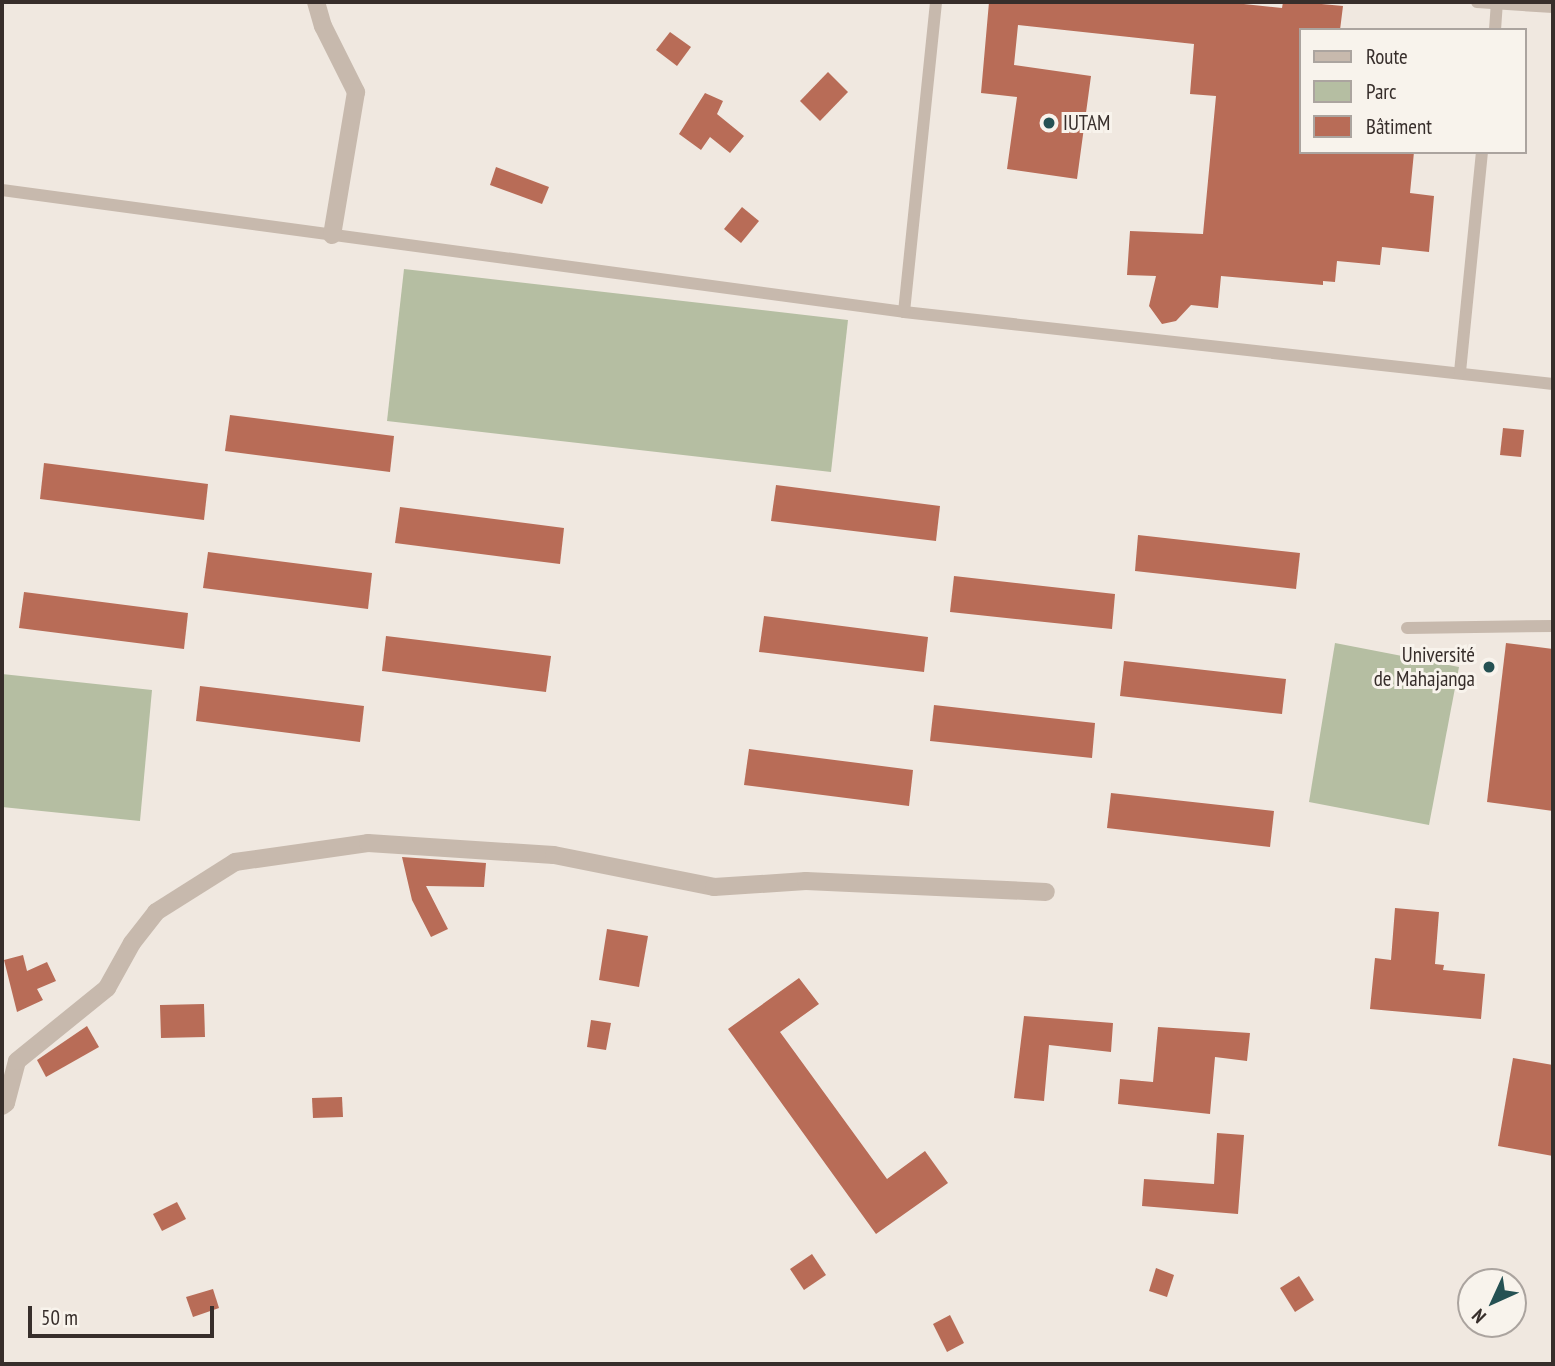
<!DOCTYPE html>
<html>
<head>
<meta charset="utf-8">
<style>
  body { margin:0 }
  #map { position:relative; width:1555px; height:1366px; overflow:hidden; background:#f0e8e0; font-family:"PT Sans Narrow",sans-serif }
  div>[style] { position:absolute }
  [style*='--x'] { left:calc(var(--x)*1px); top:calc(var(--y)*1px); width:calc(var(--w)*1px); rotate:calc(var(--a)*1deg) }
  .green>* { inset:0; background:#b5bea2 }
  .building>* { inset:0; background:#b86c57 }
  .lane>* { height:12px; margin:-6px; padding:0 6px; transform-origin:6px; border-radius:6px; background:#c7b9ad }
  .street>* { height:18px; margin:-9px; padding:0 9px; transform-origin:9px; border-radius:9px; background:#c7b9ad }
  .dots>* { width:19px; height:19px; translate:-50% -50%; box-sizing:border-box; border:4px solid #f8f3ec; border-radius:50% }
  span { translate:-50% -50%; white-space:nowrap; text-align:center; line-height:1.15; -webkit-text-stroke:6px #f8f3ec; paint-order:stroke }
  .poi-label { font-size:21px; color:#372e2b }
  .left { translate:0 -50%; text-align:left }
  .right { translate:-100% -50%; text-align:right }
  .frame { position:absolute; inset:0; border:4px solid #372e2b; pointer-events:none }
  .legend { position:absolute; left:1299px; top:28px; width:228px; height:126px; box-sizing:border-box; background:#f8f3ec; border:2px solid #aba49f; margin:0; padding:9px 12px; list-style:none; font-size:21px; color:#372e2b }
  .legend li { display:flex; align-items:center; gap:14px; height:35px }
  .legend b { width:35px; border:2px solid #aba49f }
  .north { position:absolute; left:1457px; top:1268px; width:70px; height:70px; box-sizing:border-box; background:#f8f3ec; border:2px solid #aba49f; border-radius:50%; rotate:225deg; font-size:19px; font-weight:700; line-height:28px; text-align:center; color:#372e2b }
  .north::after { content:''; display:block; margin:auto; width:24px; height:32px; background:#255153; clip-path:polygon(50% 0,100% 100%,50% 72%,0 100%) }
  .scale { position:absolute; left:28px; top:1306px; width:186px; height:32px; box-sizing:border-box; border:4px solid #372e2b; border-top:0; padding-left:9px; font-size:21px; line-height:24px; white-space:nowrap; color:#372e2b; -webkit-text-stroke:5px #f8f3ec; paint-order:stroke }
</style>
</head>
<body>
<div id="map">
  <div class="green">
    <div style="clip-path:polygon(404px 269px,848px 320px,831px 472px,387px 421px)"></div>
    <div style="clip-path:polygon(1335px 643px,1459px 667px,1429px 825px,1309px 802px)"></div>
    <div style="clip-path:polygon(2px 674px,152px 690px,140px 821px,2px 807px)"></div>
  </div>
  <div class="building">
    <div style="clip-path:polygon(989px 2px,1225px 2px,1282px 8px,1283px 2px,1300px 2px,1343px 6px,1340px 30px,1301px 30px,1301px 152px,1414px 152px,1410px 193px,1434px 196px,1429px 252px,1382px 247px,1380px 265px,1337px 261px,1335px 282px,1323px 281px,1323px 285px,1221px 276px,1218px 308px,1191px 305px,1176px 321px,1162px 324px,1149px 306px,1156px 276px,1127px 275px,1130px 231px,1203px 234px,1216px 96px,1190px 94px,1194px 44px,1018px 25px,1014px 65px,1091px 76px,1077px 179px,1007px 169px,1017px 97px,981px 93px)"></div>
    <div style="clip-path:polygon(670px 32px,691px 47px,677px 66px,656px 50px)"></div>
    <div style="clip-path:polygon(828px 72px,848px 92px,820px 121px,800px 101px)"></div>
    <div style="clip-path:polygon(705px 93px,723px 101px,717px 114px,744px 136px,730px 153px,710px 137px,701px 150px,679px 134px)"></div>
    <div style="clip-path:polygon(496px 167px,549px 187px,542px 204px,490px 185px)"></div>
    <div style="clip-path:polygon(742px 207px,759px 221px,741px 243px,724px 229px)"></div>
    <div style="clip-path:polygon(230px 415px,394px 436px,390px 472px,225px 451px)"></div>
    <div style="clip-path:polygon(1503px 428px,1524px 430px,1521px 457px,1500px 455px)"></div>
    <div style="clip-path:polygon(44px 463px,208px 484px,204px 520px,40px 499px)"></div>
    <div style="clip-path:polygon(776px 485px,940px 506px,936px 541px,771px 521px)"></div>
    <div style="clip-path:polygon(400px 507px,564px 528px,560px 564px,395px 543px)"></div>
    <div style="clip-path:polygon(1138px 535px,1300px 553px,1296px 589px,1135px 571px)"></div>
    <div style="clip-path:polygon(208px 552px,372px 573px,368px 609px,203px 588px)"></div>
    <div style="clip-path:polygon(954px 576px,1115px 594px,1112px 629px,950px 612px)"></div>
    <div style="clip-path:polygon(24px 592px,188px 613px,184px 649px,19px 628px)"></div>
    <div style="clip-path:polygon(764px 616px,928px 637px,924px 672px,759px 652px)"></div>
    <div style="clip-path:polygon(386px 636px,551px 656px,546px 692px,382px 671px)"></div>
    <div style="clip-path:polygon(1506px 643px,1553px 649px,1553px 811px,1487px 802px)"></div>
    <div style="clip-path:polygon(1124px 661px,1286px 679px,1282px 714px,1120px 696px)"></div>
    <div style="clip-path:polygon(200px 686px,364px 706px,360px 742px,196px 721px)"></div>
    <div style="clip-path:polygon(934px 705px,1095px 723px,1092px 758px,930px 741px)"></div>
    <div style="clip-path:polygon(749px 749px,913px 770px,909px 806px,744px 785px)"></div>
    <div style="clip-path:polygon(1111px 793px,1274px 811px,1270px 847px,1107px 828px)"></div>
    <div style="clip-path:polygon(402px 857px,486px 863px,484px 887px,426px 886px,448px 929px,431px 937px,412px 900px)"></div>
    <div style="clip-path:polygon(1395px 908px,1439px 912px,1435px 964px,1444px 965px,1443px 970px,1485px 974px,1481px 1019px,1370px 1009px,1375px 958px,1391px 960px)"></div>
    <div style="clip-path:polygon(607px 929px,648px 936px,639px 987px,599px 980px)"></div>
    <div style="clip-path:polygon(23px 955px,27px 971px,47px 962px,56px 981px,37px 989px,43px 1000px,17px 1012px,4px 960px)"></div>
    <div style="clip-path:polygon(799px 978px,819px 1004px,780px 1032px,887px 1179px,925px 1151px,948px 1183px,876px 1234px,728px 1029px)"></div>
    <div style="clip-path:polygon(204px 1004px,205px 1037px,161px 1038px,160px 1005px)"></div>
    <div style="clip-path:polygon(1024px 1016px,1113px 1023px,1111px 1052px,1049px 1045px,1044px 1101px,1014px 1098px)"></div>
    <div style="clip-path:polygon(591px 1020px,611px 1023px,606px 1050px,587px 1047px)"></div>
    <div style="clip-path:polygon(87px 1026px,99px 1047px,46px 1077px,37px 1060px)"></div>
    <div style="clip-path:polygon(1158px 1027px,1250px 1033px,1247px 1061px,1215px 1057px,1210px 1114px,1118px 1104px,1120px 1079px,1153px 1082px)"></div>
    <div style="clip-path:polygon(1513px 1058px,1553px 1065px,1553px 1156px,1498px 1146px)"></div>
    <div style="clip-path:polygon(342px 1097px,343px 1117px,313px 1118px,312px 1098px)"></div>
    <div style="clip-path:polygon(1217px 1133px,1244px 1135px,1238px 1214px,1142px 1206px,1144px 1179px,1214px 1184px)"></div>
    <div style="clip-path:polygon(177px 1202px,186px 1219px,162px 1231px,153px 1214px)"></div>
    <div style="clip-path:polygon(812px 1254px,826px 1275px,804px 1290px,790px 1269px)"></div>
    <div style="clip-path:polygon(1156px 1268px,1174px 1275px,1167px 1297px,1149px 1291px)"></div>
    <div style="clip-path:polygon(1299px 1276px,1314px 1300px,1295px 1312px,1280px 1288px)"></div>
    <div style="clip-path:polygon(213px 1289px,219px 1308px,193px 1317px,186px 1297px)"></div>
    <div style="clip-path:polygon(950px 1315px,964px 1343px,947px 1352px,933px 1324px)"></div>
  </div>
  <div class="lane">
    <div style="--x:1477;--y:2;--w:76;--a:3.8"></div>
    <div style="--x:1495;--y:30;--w:26;--a:-86"></div>
    <div style="--x:2;--y:190;--w:910;--a:7.7"></div>
    <div style="--x:904;--y:312;--w:653;--a:6.33"></div>
    <div style="--x:904;--y:312;--w:312;--a:-84.1"></div>
    <div style="--x:1460;--y:372;--w:221;--a:-84.3"></div>
    <div style="--x:1407;--y:628;--w:146;--a:-0.8"></div>
  </div>
  <div class="street">
    <div style="--x:316;--y:2;--w:25;--a:74"></div>
    <div style="--x:323;--y:26;--w:74;--a:63.4"></div>
    <div style="--x:356;--y:92;--w:145;--a:99.5"></div>
    <div style="--x:2;--y:1106;--w:5;--a:-37"></div>
    <div style="--x:6;--y:1103;--w:43;--a:-75.3"></div>
    <div style="--x:17;--y:1061;--w:116;--a:-39"></div>
    <div style="--x:107;--y:988;--w:51;--a:-60.9"></div>
    <div style="--x:132;--y:943;--w:39;--a:-52"></div>
    <div style="--x:156;--y:912;--w:93;--a:-32.3"></div>
    <div style="--x:235;--y:862;--w:134;--a:-8.1"></div>
    <div style="--x:368;--y:843;--w:186;--a:3.7"></div>
    <div style="--x:554;--y:855;--w:163;--a:11.3"></div>
    <div style="--x:714;--y:887;--w:92;--a:-3.7"></div>
    <div style="--x:806;--y:881;--w:240;--a:2.6"></div>
  </div>
  <div class="dots">
    <div style="left:1049px;top:123px;background:#255153"></div>
    <div style="left:1489px;top:667px;background:#255153"></div>
  </div>
  <div class="poi-label">
    <span class="left" style="left:1063px;top:123px">IUTAM</span>
    <span class="right" style="left:1475px;top:667px">Université<br>de Mahajanga</span>
  </div>
  <div class="frame"></div>
  <ul class="legend">
  <li><b style="height:9px;background:#c7b9ad"></b>Route</li>
  <li><b style="height:19px;background:#b5bea2"></b>Parc</li>
  <li><b style="height:19px;background:#b86c57"></b>Bâtiment</li>
  </ul>
  <div class="north">N</div>
  <div class="scale">50 m</div>
</div>
</body>
</html>
